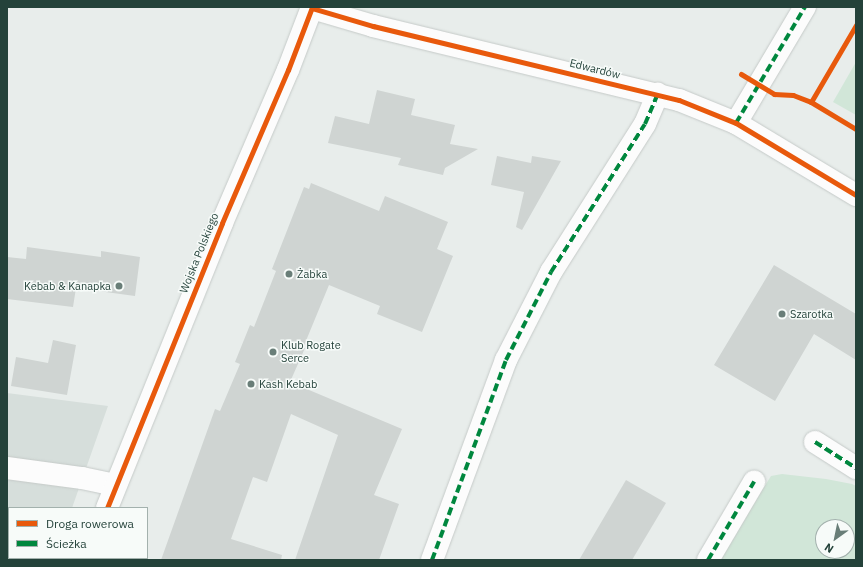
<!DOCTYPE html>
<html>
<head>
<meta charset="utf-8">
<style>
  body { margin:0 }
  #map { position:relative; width:863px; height:567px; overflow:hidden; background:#e8edeb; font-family:"IBM Plex Sans",sans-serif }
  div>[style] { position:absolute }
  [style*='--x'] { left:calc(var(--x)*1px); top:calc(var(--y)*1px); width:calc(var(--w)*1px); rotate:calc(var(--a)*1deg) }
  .built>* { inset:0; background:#d6dedb }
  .green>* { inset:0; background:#d1e6d8 }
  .building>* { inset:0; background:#cfd4d2 }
  .roads { filter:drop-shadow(0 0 1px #c5cac8) drop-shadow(0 0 1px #c5cac8) }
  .minor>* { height:22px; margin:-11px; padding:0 11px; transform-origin:11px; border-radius:11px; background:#fcfcfc }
  .quiet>* { height:4px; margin-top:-2px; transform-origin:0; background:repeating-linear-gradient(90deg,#00873e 0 8px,transparent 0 12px) }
  .cycleway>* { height:5px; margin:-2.5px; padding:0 2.5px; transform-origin:2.5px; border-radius:2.5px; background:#e8590c }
  .dots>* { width:11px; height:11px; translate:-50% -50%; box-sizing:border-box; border:2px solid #f7fbf9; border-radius:50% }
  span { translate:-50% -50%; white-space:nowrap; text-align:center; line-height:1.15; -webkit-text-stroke:3px #f7fbf9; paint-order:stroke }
  .street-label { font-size:11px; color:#24423a }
  .poi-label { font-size:11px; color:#24423a }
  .left { translate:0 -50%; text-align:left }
  .right { translate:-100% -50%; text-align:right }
  .frame { position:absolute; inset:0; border:8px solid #24423a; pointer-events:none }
  .legend { position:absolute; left:8px; top:507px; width:140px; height:52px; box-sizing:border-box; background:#f7fbf9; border:1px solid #a3b1ad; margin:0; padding:5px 7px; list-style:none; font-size:12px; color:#24423a }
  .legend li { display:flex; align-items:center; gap:8px; height:20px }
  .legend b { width:20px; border:1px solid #a3b1ad }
  .north { position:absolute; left:815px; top:519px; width:40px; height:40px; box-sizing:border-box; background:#f7fbf9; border:1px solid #a3b1ad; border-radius:50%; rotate:213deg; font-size:11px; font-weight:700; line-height:16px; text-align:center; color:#24423a }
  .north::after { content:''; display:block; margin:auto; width:14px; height:18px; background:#697e78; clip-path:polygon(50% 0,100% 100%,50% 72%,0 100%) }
</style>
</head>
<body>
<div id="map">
  <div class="built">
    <div style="clip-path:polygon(7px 393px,108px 406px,72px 508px,9px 508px,9px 558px,51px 558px,50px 560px,7px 560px)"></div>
  </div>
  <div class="green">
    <div style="clip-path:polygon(856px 62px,856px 115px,833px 102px)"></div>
    <div style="clip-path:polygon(evenodd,782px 474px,826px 479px,852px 484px,856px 486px,856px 560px,719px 560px,771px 476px,782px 474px,823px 527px,847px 527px,847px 551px,823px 551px,823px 527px)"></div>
  </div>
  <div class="building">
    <div style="clip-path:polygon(377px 90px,415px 99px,411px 115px,455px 125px,450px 144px,478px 149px,445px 168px,443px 175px,398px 165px,401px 158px,328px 143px,335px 116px,369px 124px)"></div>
    <div style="clip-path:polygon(497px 156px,531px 163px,532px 156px,561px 161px,522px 230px,516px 227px,524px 192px,491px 185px)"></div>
    <div style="clip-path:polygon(311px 183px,379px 211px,385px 196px,448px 222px,437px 249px,453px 256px,422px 332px,377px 314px,380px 306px,329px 285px,303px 348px,305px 348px,290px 382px,402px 429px,374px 495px,399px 504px,379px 560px,295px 560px,338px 435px,291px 414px,267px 482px,253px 477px,231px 539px,282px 555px,281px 560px,161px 560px,215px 409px,220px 411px,240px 364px,235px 362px,250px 325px,254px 327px,276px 271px,272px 269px,304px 187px,309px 189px)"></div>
    <div style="clip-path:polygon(27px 247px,101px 257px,101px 251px,140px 257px,135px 296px,76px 288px,73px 307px,7px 299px,7px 257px,26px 259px)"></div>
    <div style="clip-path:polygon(774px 265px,856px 314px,856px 360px,814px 334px,775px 401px,714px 365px)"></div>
    <div style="clip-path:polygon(53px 340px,76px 345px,67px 395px,11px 386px,16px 357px,48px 363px)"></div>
    <div style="clip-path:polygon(626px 480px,666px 503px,632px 560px,579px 560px)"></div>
  </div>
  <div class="roads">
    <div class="minor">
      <div style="--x:312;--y:8;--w:64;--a:16.4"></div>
      <div style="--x:373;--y:26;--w:315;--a:13.6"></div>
      <div style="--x:679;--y:100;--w:61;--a:22"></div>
      <div style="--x:736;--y:123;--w:140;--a:31"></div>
      <div style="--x:736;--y:123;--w:135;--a:-59.3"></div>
      <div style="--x:815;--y:442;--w:49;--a:32.4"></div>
      <div style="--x:7;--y:468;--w:76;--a:7.6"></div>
      <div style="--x:82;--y:478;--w:34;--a:12"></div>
      <div style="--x:107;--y:508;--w:307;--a:-68"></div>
      <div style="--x:222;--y:223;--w:167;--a:-66.7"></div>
      <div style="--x:288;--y:70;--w:67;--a:-69.1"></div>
      <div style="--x:88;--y:560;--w:2;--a:-63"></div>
      <div style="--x:432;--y:560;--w:213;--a:-69.7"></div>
      <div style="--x:506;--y:360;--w:99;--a:-62.9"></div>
      <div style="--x:551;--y:272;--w:175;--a:-57.6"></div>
      <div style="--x:645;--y:124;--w:33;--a:-67"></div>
      <div style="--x:708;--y:560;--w:91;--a:-59.5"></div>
    </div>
  </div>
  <div class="quiet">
    <div style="--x:736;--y:123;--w:135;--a:-59.3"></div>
    <div style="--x:815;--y:442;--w:49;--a:32.4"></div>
    <div style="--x:432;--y:560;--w:213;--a:-69.7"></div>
    <div style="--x:506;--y:360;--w:99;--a:-62.9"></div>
    <div style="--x:551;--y:272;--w:175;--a:-57.6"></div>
    <div style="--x:645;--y:124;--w:33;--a:-67"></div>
    <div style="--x:708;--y:560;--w:91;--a:-59.5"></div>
  </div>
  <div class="cycleway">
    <div style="--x:312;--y:8;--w:64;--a:16.4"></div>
    <div style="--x:373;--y:26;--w:315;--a:13.6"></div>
    <div style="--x:679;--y:100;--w:61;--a:22"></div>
    <div style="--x:736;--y:123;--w:140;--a:31"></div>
    <div style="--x:741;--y:74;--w:39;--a:31"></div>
    <div style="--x:774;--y:94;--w:19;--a:3"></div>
    <div style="--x:793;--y:95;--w:19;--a:21"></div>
    <div style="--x:811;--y:102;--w:89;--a:-59.7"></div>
    <div style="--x:811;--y:102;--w:52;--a:31"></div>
    <div style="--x:107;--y:508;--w:307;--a:-68"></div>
    <div style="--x:222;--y:223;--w:167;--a:-66.7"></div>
    <div style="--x:288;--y:70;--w:67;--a:-69.1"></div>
  </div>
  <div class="dots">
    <div style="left:289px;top:274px;background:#697e78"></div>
    <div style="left:119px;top:286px;background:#697e78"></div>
    <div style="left:782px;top:314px;background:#697e78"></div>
    <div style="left:273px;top:352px;background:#697e78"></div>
    <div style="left:251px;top:384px;background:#697e78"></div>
  </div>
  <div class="street-label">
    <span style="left:595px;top:69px;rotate:14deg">Edwardów</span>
    <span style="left:199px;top:253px;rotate:-68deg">Wojska Polskiego</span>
  </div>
  <div class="poi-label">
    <span class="left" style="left:297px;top:274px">Żabka</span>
    <span class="right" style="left:111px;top:286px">Kebab &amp; Kanapka</span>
    <span class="left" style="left:790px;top:314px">Szarotka</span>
    <span class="left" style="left:281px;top:352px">Klub Rogate<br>Serce</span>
    <span class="left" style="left:259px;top:384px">Kash Kebab</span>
  </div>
  <div class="frame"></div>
  <ul class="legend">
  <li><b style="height:5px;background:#e8590c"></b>Droga rowerowa</li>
  <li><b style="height:5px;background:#00873e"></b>Ścieżka</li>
  </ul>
  <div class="north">N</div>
</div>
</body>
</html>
